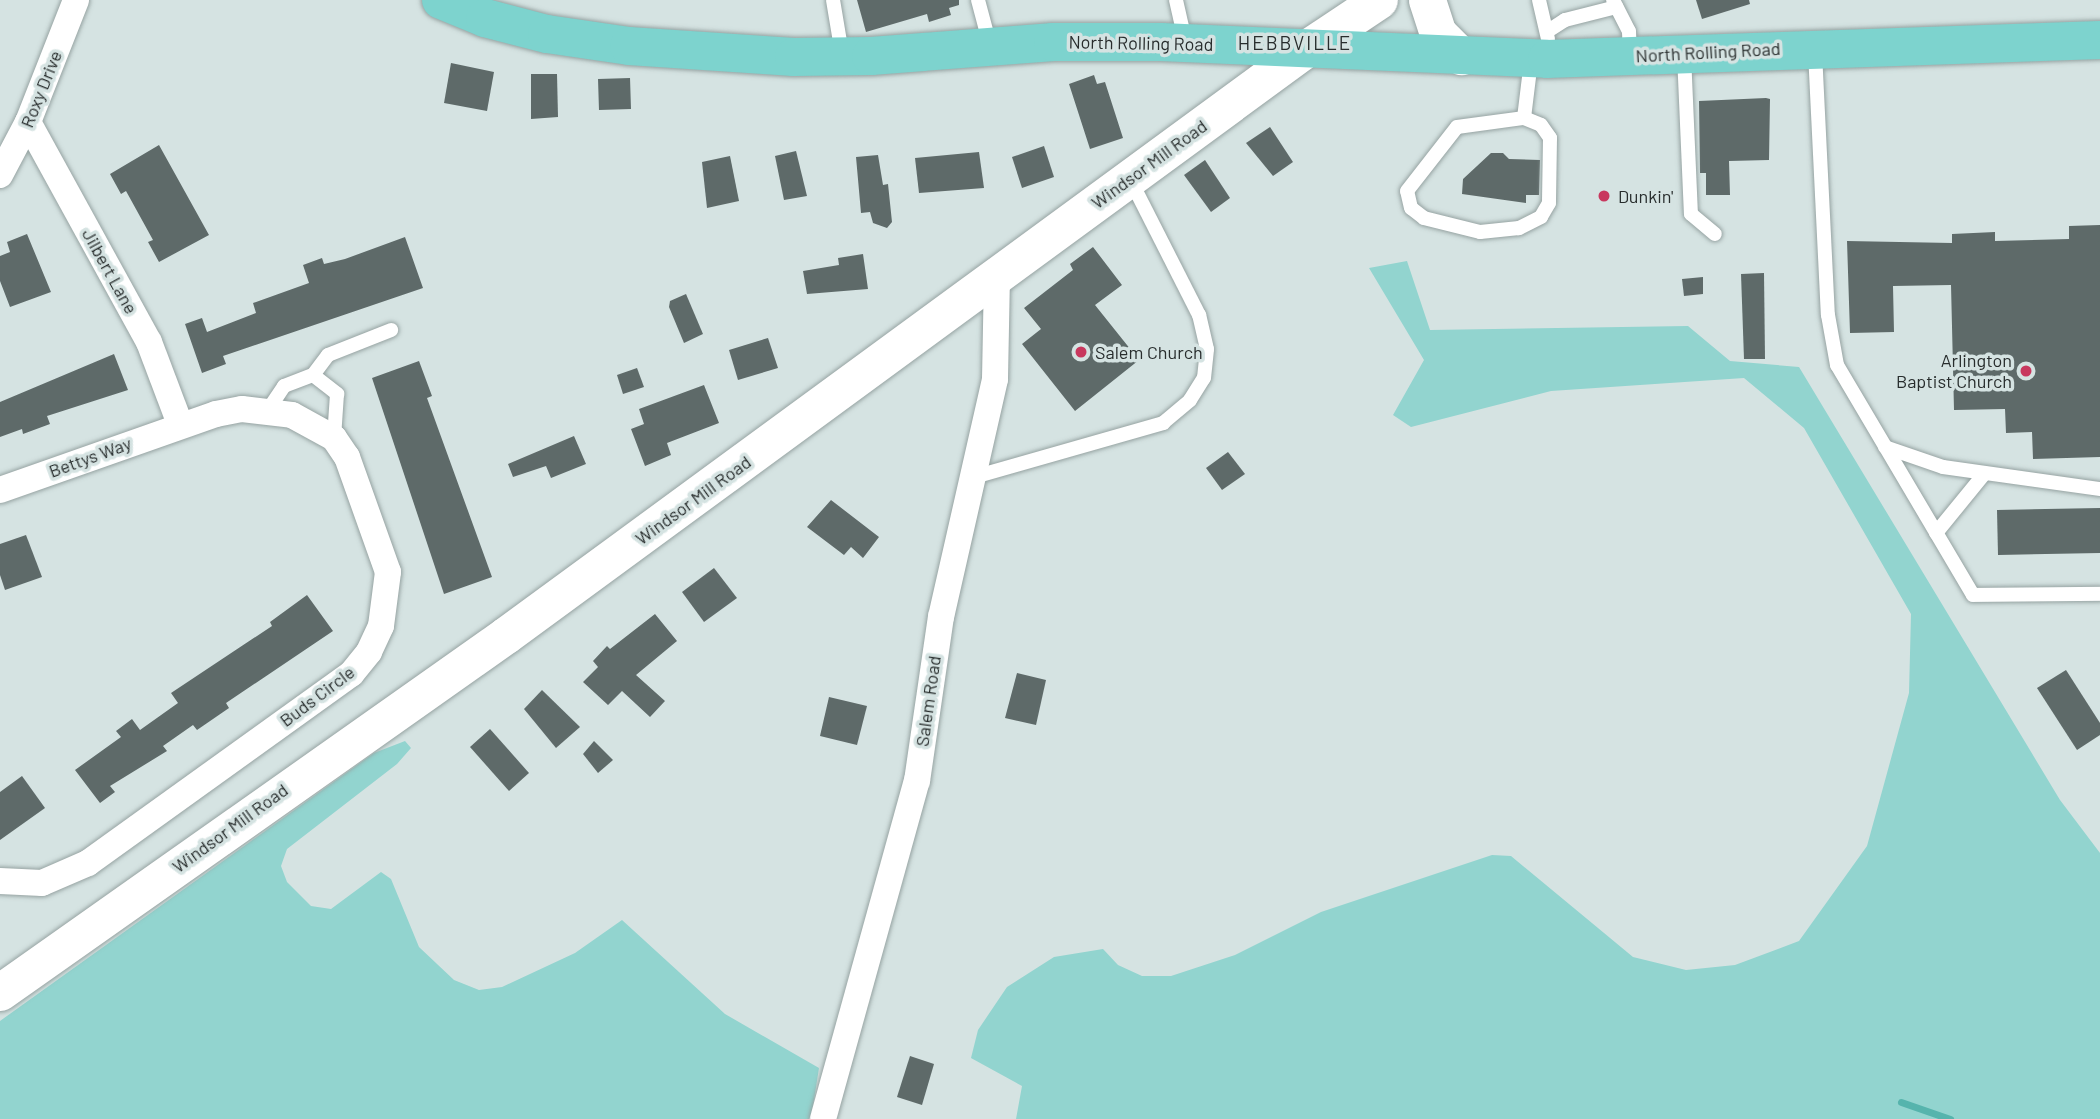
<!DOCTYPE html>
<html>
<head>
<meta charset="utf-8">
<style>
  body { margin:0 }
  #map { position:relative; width:2100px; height:1119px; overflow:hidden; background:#d5e3e2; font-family:Barlow,sans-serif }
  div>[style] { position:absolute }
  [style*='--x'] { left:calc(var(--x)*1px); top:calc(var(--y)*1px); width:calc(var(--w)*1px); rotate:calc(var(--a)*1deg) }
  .green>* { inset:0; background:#92d4cf }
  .stream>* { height:7px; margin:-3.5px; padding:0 3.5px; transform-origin:3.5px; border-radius:3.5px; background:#56b4ad }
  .building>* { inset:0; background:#5e6a69 }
  .roads { filter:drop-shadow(0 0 2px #96a3a2) drop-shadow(0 0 2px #96a3a2) }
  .lane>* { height:14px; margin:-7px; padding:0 7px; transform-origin:7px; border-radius:7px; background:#fff }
  .street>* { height:26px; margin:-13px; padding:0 13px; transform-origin:13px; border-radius:13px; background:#fff }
  .secondary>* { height:37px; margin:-18.5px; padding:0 18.5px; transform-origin:18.5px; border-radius:18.5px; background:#fff }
  .primary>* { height:38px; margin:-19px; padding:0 19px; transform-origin:19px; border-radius:19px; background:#7dd3ce }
  .dots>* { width:19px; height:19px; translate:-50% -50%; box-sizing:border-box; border:4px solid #d5e3e2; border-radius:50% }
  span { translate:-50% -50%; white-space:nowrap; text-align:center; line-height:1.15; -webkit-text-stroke:7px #d5e3e2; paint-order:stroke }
  .street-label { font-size:18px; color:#282d2d }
  .poi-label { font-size:18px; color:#282d2d }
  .left { translate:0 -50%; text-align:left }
  .right { translate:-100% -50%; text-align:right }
  .neighbourhood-label { font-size:19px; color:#282d2d; letter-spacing:2px }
</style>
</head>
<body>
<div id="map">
  <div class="green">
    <div style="clip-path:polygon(1407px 261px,1430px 330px,1688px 326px,1730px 361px,1799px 367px,2060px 800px,2100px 853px,2100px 1119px,1016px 1119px,1022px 1086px,971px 1058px,978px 1030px,1007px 987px,1054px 957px,1103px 949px,1118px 965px,1142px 976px,1171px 976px,1235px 955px,1321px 912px,1492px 855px,1511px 856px,1633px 957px,1686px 970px,1735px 965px,1799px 941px,1867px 846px,1909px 693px,1911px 614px,1804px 428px,1744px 378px,1551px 391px,1411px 427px,1393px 415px,1424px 360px,1369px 268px)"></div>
    <div style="clip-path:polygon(405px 741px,411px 748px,397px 764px,287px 849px,281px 866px,287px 882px,311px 906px,331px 909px,381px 872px,391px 879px,419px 947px,454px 980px,479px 990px,502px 987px,575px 953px,622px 920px,725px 1014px,819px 1068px,811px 1119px,0 1119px,0 1021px,374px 753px)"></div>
  </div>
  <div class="stream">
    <div style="--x:1901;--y:1102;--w:52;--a:19.1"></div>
  </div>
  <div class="building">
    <div style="clip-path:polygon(857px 0,959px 0,959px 5px,949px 8px,951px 15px,929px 22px,927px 14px,866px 32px)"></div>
    <div style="clip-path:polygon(1696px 0,1749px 0,1750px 4px,1702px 19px)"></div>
    <div style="clip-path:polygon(451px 63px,494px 72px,487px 111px,444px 103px)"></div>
    <div style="clip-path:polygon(531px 74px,557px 74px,558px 117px,531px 119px)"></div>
    <div style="clip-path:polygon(1094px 75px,1097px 84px,1105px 82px,1123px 138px,1090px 149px,1069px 84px)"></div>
    <div style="clip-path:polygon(630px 78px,631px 109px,599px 110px,598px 79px)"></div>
    <div style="clip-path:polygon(1766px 98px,1770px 99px,1769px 160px,1729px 161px,1730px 195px,1706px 195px,1706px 173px,1700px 173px,1699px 101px)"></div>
    <div style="clip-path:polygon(1270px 127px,1293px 162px,1273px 176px,1246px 143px)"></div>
    <div style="clip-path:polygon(159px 145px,209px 235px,159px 262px,148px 242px,153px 240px,126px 191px,121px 194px,110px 174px)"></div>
    <div style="clip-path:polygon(1044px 146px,1054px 177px,1022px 188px,1012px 157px)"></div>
    <div style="clip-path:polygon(796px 151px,807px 196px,784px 200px,775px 156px)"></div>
    <div style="clip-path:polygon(979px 152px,984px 188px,919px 193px,915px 158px)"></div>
    <div style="clip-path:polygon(1491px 153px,1503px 153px,1509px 159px,1540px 160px,1539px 195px,1526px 195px,1526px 203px,1462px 194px,1463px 179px)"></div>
    <div style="clip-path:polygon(878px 155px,883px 185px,888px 184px,892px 222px,887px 228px,873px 223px,870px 212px,861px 213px,856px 157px)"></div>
    <div style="clip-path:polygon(730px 156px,739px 201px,707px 208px,702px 162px)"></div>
    <div style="clip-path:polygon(1205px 160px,1230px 198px,1211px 212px,1184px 175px)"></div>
    <div style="clip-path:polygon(2100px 225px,2100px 457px,2033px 459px,2032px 432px,2006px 433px,2005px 409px,1954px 410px,1951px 285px,1893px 286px,1894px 332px,1850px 333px,1847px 241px,1952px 243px,1952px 234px,1995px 232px,1995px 241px,2069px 239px,2069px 226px)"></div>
    <div style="clip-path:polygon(27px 234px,51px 292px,10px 307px,0 281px,0 256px,10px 252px,7px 242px)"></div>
    <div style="clip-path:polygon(405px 237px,423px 288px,223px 356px,226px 364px,202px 373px,185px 324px,202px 318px,207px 332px,256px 313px,253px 303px,309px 283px,303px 265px,322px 258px,324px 264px,345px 259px)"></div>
    <div style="clip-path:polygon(1093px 247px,1122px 285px,1095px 305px,1139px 360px,1075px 411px,1022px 344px,1041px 329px,1024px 308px,1073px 270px,1070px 264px)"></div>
    <div style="clip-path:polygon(863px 254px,868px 289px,807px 294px,803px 271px,839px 265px,838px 258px)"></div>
    <div style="clip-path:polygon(1764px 273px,1765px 359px,1744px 359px,1741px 274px)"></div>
    <div style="clip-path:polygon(1703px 277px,1703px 294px,1684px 296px,1682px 279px)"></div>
    <div style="clip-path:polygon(686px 294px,703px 334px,684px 343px,669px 307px,670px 301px)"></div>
    <div style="clip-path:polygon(768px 338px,778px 368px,738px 380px,729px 350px)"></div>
    <div style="clip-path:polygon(114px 354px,128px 390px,47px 416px,50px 424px,23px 434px,22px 429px,0 437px,0 402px)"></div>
    <div style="clip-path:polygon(419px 361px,432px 396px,427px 398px,492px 577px,444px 594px,372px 378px)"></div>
    <div style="clip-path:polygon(637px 368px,644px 387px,623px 394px,617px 375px)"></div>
    <div style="clip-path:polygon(704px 385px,719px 423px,667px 443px,671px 455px,645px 466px,631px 429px,644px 424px,639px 409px)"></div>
    <div style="clip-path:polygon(574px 436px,586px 464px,551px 478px,546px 466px,513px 477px,508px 464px)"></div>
    <div style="clip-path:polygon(1228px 452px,1245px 474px,1222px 490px,1206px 468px)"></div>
    <div style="clip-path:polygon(831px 500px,879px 537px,863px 558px,851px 547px,844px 555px,807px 527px)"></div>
    <div style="clip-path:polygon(2100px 508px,2100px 553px,1998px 555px,1997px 510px)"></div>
    <div style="clip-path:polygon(26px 535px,42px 577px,5px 590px,0 575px,0 544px)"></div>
    <div style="clip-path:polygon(714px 568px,737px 598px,704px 622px,682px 592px)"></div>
    <div style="clip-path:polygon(307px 595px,333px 631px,226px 703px,229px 708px,197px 730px,193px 725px,163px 746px,167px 751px,110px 786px,115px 792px,100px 803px,75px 770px,121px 737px,116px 731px,132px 719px,140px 730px,178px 703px,171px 693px,272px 626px,270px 622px)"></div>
    <div style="clip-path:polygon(655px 614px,677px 641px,636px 675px,665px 701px,650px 717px,622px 691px,608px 705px,583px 682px,598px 667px,593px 661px,607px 646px,610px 649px)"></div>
    <div style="clip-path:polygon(2066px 670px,2100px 723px,2100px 735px,2077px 750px,2037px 688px)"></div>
    <div style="clip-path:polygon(1017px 673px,1046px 680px,1036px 725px,1005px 718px)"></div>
    <div style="clip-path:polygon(542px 690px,580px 727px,556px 748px,524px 709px)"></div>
    <div style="clip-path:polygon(829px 697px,867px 706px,857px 745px,820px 736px)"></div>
    <div style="clip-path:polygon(490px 729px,529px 773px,509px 791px,470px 747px)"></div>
    <div style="clip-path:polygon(594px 741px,613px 760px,598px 773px,583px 754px)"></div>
    <div style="clip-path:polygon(22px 776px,45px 808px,0 840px,0 792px)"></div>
    <div style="clip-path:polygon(910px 1056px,934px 1064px,922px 1105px,897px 1097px)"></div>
  </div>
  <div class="roads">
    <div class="lane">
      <div style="--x:833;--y:0;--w:55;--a:80.5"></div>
      <div style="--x:978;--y:0;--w:47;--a:75.1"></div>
      <div style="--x:1176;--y:0;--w:41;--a:77.3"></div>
      <div style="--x:1539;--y:0;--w:40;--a:77"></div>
      <div style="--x:1613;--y:0;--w:35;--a:63"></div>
      <div style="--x:1629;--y:31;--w:24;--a:88"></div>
      <div style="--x:1548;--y:31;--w:20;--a:-33"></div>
      <div style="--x:1565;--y:20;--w:53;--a:-14.3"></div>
      <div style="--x:1815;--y:52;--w:263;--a:87.2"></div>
      <div style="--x:1828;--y:315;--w:51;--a:79.8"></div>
      <div style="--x:1837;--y:365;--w:267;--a:59.4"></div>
      <div style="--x:1973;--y:595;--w:127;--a:-0.5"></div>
      <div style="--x:1684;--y:55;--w:159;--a:87.5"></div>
      <div style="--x:1691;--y:214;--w:31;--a:40"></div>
      <div style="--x:1524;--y:118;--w:18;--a:22"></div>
      <div style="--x:1541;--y:125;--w:16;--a:55"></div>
      <div style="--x:1550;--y:138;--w:65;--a:90.9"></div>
      <div style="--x:1549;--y:203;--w:16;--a:120"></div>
      <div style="--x:1541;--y:217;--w:25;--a:153"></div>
      <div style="--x:1519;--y:228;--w:39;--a:174"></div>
      <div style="--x:1480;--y:232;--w:58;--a:-166"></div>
      <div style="--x:1424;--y:218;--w:16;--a:-142"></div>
      <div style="--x:1411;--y:208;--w:17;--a:-103"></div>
      <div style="--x:1407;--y:191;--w:81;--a:-52"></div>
      <div style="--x:1457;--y:127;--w:68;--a:-7.7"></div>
      <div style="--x:1524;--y:118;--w:57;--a:-83"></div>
      <div style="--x:313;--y:375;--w:25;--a:-53"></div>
      <div style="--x:328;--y:355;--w:68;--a:-21.6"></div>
      <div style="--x:268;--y:410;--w:29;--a:-56"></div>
      <div style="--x:284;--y:386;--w:31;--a:-21"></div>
      <div style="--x:313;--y:375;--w:31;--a:38"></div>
      <div style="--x:337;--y:394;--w:44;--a:93.9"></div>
      <div style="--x:1885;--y:447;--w:61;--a:19"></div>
      <div style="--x:1943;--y:467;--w:159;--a:8"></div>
      <div style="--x:974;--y:477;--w:197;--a:-15.9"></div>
      <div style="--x:1163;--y:423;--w:35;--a:-40"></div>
      <div style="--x:1190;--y:400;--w:26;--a:-58"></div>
      <div style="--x:1204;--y:378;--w:29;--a:-84"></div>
      <div style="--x:1207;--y:349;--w:35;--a:-103"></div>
      <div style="--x:1199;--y:315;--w:153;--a:-116.9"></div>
      <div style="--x:1936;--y:533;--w:77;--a:-50.8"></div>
    </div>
    <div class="street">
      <div style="--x:28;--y:122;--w:251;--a:61.2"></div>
      <div style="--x:149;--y:342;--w:88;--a:69.3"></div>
      <div style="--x:0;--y:175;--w:60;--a:-62.2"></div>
      <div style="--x:28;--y:122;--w:131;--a:-68.5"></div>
      <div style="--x:0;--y:490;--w:229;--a:-19.4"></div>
      <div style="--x:216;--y:414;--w:26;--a:-11"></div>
      <div style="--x:242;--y:409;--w:50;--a:6.8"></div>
      <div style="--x:292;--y:415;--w:48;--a:28.7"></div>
      <div style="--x:334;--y:438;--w:23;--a:56"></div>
      <div style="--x:347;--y:457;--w:122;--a:70.4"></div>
      <div style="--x:388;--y:572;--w:54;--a:97.4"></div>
      <div style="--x:381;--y:626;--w:29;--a:115"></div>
      <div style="--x:369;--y:652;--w:28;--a:129"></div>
      <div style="--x:351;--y:674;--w:324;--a:144.3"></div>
      <div style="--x:88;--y:863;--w:50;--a:156.5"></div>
      <div style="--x:42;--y:883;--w:42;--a:-177.3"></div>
      <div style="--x:823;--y:1119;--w:351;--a:-74.5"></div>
      <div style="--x:917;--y:781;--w:166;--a:-81.7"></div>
      <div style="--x:941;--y:617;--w:244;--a:-77.2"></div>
      <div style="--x:995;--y:379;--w:103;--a:-88.9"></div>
    </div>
    <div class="secondary">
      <div style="--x:1427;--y:0;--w:35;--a:72"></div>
      <div style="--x:1438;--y:33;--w:33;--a:45"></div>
      <div style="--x:0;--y:992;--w:619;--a:-35.2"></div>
      <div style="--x:506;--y:635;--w:989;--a:-36.24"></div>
      <div style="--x:1304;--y:50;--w:90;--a:-33.7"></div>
    </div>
    <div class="primary">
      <div style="--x:441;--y:0;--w:48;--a:22.2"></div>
      <div style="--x:485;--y:18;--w:64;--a:14.5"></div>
      <div style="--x:547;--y:34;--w:83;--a:8.3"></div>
      <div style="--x:629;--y:46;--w:165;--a:3.8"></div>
      <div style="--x:794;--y:57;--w:77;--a:-0.7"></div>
      <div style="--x:871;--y:56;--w:183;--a:-4.4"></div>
      <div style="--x:1053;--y:42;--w:108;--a:0"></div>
      <div style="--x:1161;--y:42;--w:386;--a:2.5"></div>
      <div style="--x:1547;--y:59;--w:553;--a:-1.97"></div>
    </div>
  </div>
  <div class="dots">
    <div style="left:1604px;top:196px;background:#c8385e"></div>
    <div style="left:1081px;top:352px;background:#c8385e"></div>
    <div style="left:2026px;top:371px;background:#c8385e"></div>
  </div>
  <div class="street-label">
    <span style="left:1141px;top:43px;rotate:1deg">North Rolling Road</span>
    <span style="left:1708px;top:52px;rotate:-3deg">North Rolling Road</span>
    <span style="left:41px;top:89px;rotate:-68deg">Roxy Drive</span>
    <span style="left:1149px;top:164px;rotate:-36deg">Windsor Mill Road</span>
    <span style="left:110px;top:271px;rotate:61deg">Jilbert Lane</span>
    <span style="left:90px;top:457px;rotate:-20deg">Bettys Way</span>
    <span style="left:693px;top:500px;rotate:-36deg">Windsor Mill Road</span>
    <span style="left:317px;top:696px;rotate:-37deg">Buds Circle</span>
    <span style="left:928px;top:701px;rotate:-82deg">Salem Road</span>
    <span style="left:230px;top:828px;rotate:-36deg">Windsor Mill Road</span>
  </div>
  <div class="poi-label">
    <span class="left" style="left:1618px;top:196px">Dunkin'</span>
    <span class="left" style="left:1095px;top:352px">Salem Church</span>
    <span class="right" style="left:2012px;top:371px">Arlington<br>Baptist Church</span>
  </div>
  <div class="neighbourhood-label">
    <span style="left:1295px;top:43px">HEBBVILLE</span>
  </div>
</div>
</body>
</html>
